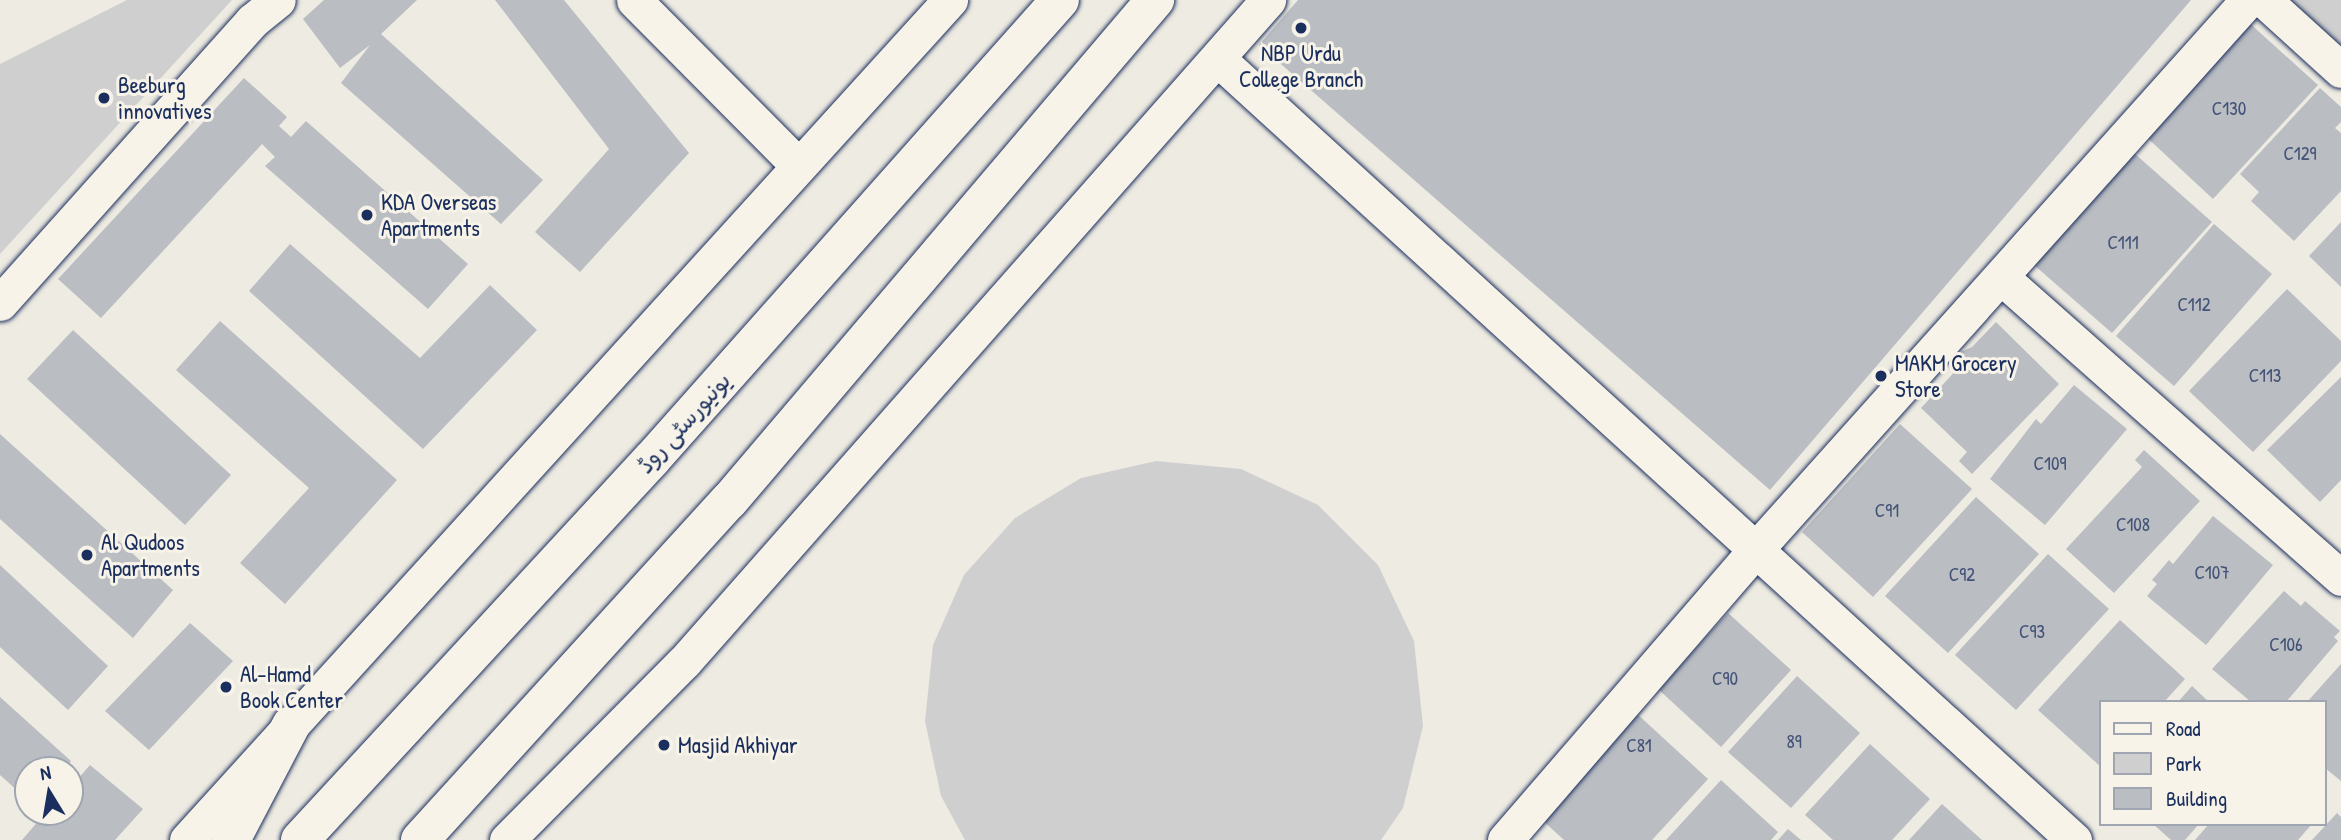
<!DOCTYPE html>
<html>
<head>
<meta charset="utf-8">
<style>
  body { margin:0 }
  #map { position:relative; width:2341px; height:840px; overflow:hidden; background:#eeebe2; font-family:"Patrick Hand","Playpen Sans Arabic",sans-serif }
  div>[style] { position:absolute }
  [style*='--x'] { left:calc(var(--x)*1px); top:calc(var(--y)*1px); width:calc(var(--w)*1px); rotate:calc(var(--a)*1deg) }
  .green>* { inset:0; background:#cfcfcf }
  .building>* { inset:0; background:#babdc2 }
  .roads { filter:drop-shadow(0 0 2px #1b2f5e) drop-shadow(0 0 2px #1b2f5e) }
  .minor>* { height:35px; margin:-17.5px; padding:0 17.5px; transform-origin:17.5px; border-radius:17.5px; background:#f7f3e8 }
  .major>* { height:38px; margin:-19px; padding:0 19px; transform-origin:19px; border-radius:19px; background:#f7f3e8 }
  .dots>* { width:19px; height:19px; translate:-50% -50%; box-sizing:border-box; border:4px solid #f7f3e8; border-radius:50% }
  span { translate:-50% -50%; white-space:nowrap; text-align:center; line-height:1.15; -webkit-text-stroke:6px #f7f3e8; paint-order:stroke }
  .number-label { font-size:19px; color:#435277 }
  .number-label span { -webkit-text-stroke-width:0 }
  .poi-label { font-size:23px; color:#1b2f5e }
  .left { translate:0 -50%; text-align:left }
  .street-label { font-size:23px; color:#1b2f5e }
  .legend { position:absolute; left:2099px; top:700px; width:228px; height:126px; box-sizing:border-box; background:#f7f3e8; border:2px solid #9fa5b1; margin:0; padding:9px 12px; list-style:none; font-size:21px; color:#1b2f5e }
  .legend li { display:flex; align-items:center; gap:14px; height:35px }
  .legend b { width:35px; border:2px solid #9fa5b1 }
  .north { position:absolute; left:14px; top:756px; width:70px; height:70px; box-sizing:border-box; background:#f7f3e8; border:2px solid #9fa5b1; border-radius:50%; rotate:349deg; font-size:19px; font-weight:700; line-height:28px; text-align:center; color:#1b2f5e }
  .north::after { content:''; display:block; margin:auto; width:24px; height:32px; background:#1b2f5e; clip-path:polygon(50% 0,100% 100%,50% 72%,0 100%) }
</style>
</head>
<body>
<div id="map">
  <div class="green">
    <div style="clip-path:polygon(127px 0,232px 0,0 254px,0 64px)"></div>
    <div style="clip-path:polygon(2272px 0,2341px 0,2341px 63px)"></div>
    <div style="clip-path:polygon(1156px 461px,1241px 469px,1318px 505px,1378px 565px,1414px 641px,1423px 726px,1403px 808px,1381px 840px,965px 840px,941px 796px,925px 721px,933px 645px,964px 575px,1015px 518px,1081px 478px)"></div>
  </div>
  <div class="building">
    <div style="clip-path:polygon(324px 0,417px 0,381px 34px,543px 180px,501px 224px,341px 83px,370px 45px,340px 68px,303px 19px)"></div>
    <div style="clip-path:polygon(495px 0,564px 0,689px 153px,580px 272px,535px 232px,609px 149px)"></div>
    <div style="clip-path:polygon(1298px 0,2191px 0,1770px 490px,1259px 45px)"></div>
    <div style="clip-path:polygon(2245px 19px,2318px 85px,2213px 199px,2141px 132px)"></div>
    <div style="clip-path:polygon(244px 78px,287px 117px,279px 126px,291px 137px,306px 121px,468px 264px,428px 309px,265px 166px,275px 157px,262px 144px,101px 318px,58px 279px)"></div>
    <div style="clip-path:polygon(2320px 88px,2341px 107px,2341px 122px,2335px 128px,2341px 133px,2341px 191px,2294px 241px,2251px 201px,2259px 192px,2240px 174px)"></div>
    <div style="clip-path:polygon(2134px 153px,2212px 222px,2112px 333px,2034px 265px)"></div>
    <div style="clip-path:polygon(2341px 222px,2341px 287px,2309px 256px)"></div>
    <div style="clip-path:polygon(2214px 224px,2272px 274px,2174px 386px,2116px 336px)"></div>
    <div style="clip-path:polygon(290px 244px,420px 358px,490px 285px,537px 330px,423px 449px,249px 291px)"></div>
    <div style="clip-path:polygon(2287px 289px,2341px 341px,2341px 361px,2253px 452px,2189px 391px)"></div>
    <div style="clip-path:polygon(220px 321px,397px 480px,285px 604px,240px 563px,309px 488px,176px 370px)"></div>
    <div style="clip-path:polygon(1996px 322px,2059px 384px,1972px 474px,1959px 461px,1967px 452px,1921px 408px,1960px 366px,1958px 353px,1972px 347px)"></div>
    <div style="clip-path:polygon(73px 330px,231px 475px,185px 525px,27px 379px)"></div>
    <div style="clip-path:polygon(2341px 377px,2341px 480px,2320px 502px,2267px 450px)"></div>
    <div style="clip-path:polygon(2074px 385px,2127px 429px,2045px 525px,1990px 479px,2036px 419px,2041px 424px)"></div>
    <div style="clip-path:polygon(1900px 424px,1972px 489px,1873px 597px,1802px 532px)"></div>
    <div style="clip-path:polygon(0 434px,173px 590px,133px 638px,0 519px)"></div>
    <div style="clip-path:polygon(2144px 450px,2200px 501px,2114px 593px,2066px 549px,2142px 467px,2135px 460px)"></div>
    <div style="clip-path:polygon(1976px 497px,2039px 554px,1948px 653px,1885px 596px)"></div>
    <div style="clip-path:polygon(2213px 516px,2273px 565px,2206px 645px,2147px 596px,2157px 584px,2152px 580px,2169px 560px,2173px 564px)"></div>
    <div style="clip-path:polygon(2048px 554px,2109px 609px,2016px 710px,1955px 655px)"></div>
    <div style="clip-path:polygon(0 565px,108px 666px,68px 710px,0 647px)"></div>
    <div style="clip-path:polygon(2284px 591px,2301px 606px,2305px 601px,2340px 631px,2334px 637px,2338px 641px,2286px 702px,2251px 702px,2212px 669px)"></div>
    <div style="clip-path:polygon(1728px 613px,1791px 670px,1721px 747px,1658px 689px)"></div>
    <div style="clip-path:polygon(2120px 620px,2185px 679px,2164px 702px,2101px 702px,2101px 767px,2038px 710px)"></div>
    <div style="clip-path:polygon(190px 623px,233px 661px,149px 750px,105px 711px)"></div>
    <div style="clip-path:polygon(2341px 664px,2341px 781px,2325px 768px,2325px 702px,2307px 702px)"></div>
    <div style="clip-path:polygon(1797px 676px,1860px 733px,1791px 808px,1728px 752px)"></div>
    <div style="clip-path:polygon(2192px 686px,2209px 702px,2178px 702px)"></div>
    <div style="clip-path:polygon(0 697px,71px 761px,63px 770px,28px 770px,28px 800px,0 775px)"></div>
    <div style="clip-path:polygon(1636px 713px,1708px 779px,1652px 840px,1564px 840px,1540px 818px)"></div>
    <div style="clip-path:polygon(1870px 744px,1930px 799px,1892px 840px,1833px 840px,1805px 815px)"></div>
    <div style="clip-path:polygon(90px 765px,143px 809px,115px 840px,22px 840px,46px 812px,56px 817px,70px 812px,70px 788px)"></div>
    <div style="clip-path:polygon(1721px 780px,1778px 832px,1771px 840px,1666px 840px)"></div>
    <div style="clip-path:polygon(1942px 804px,1982px 840px,1909px 840px)"></div>
    <div style="clip-path:polygon(2337px 813px,2341px 817px,2341px 840px,2312px 840px)"></div>
    <div style="clip-path:polygon(2153px 824px,2199px 824px,2185px 840px,2171px 840px)"></div>
    <div style="clip-path:polygon(2209px 824px,2312px 824px,2298px 840px,2195px 840px)"></div>
    <div style="clip-path:polygon(1788px 829px,1801px 840px,1778px 840px)"></div>
  </div>
  <div class="roads">
    <div class="minor">
      <div style="--x:634;--y:0;--w:231;--a:45.2"></div>
      <div style="--x:2264;--y:0;--w:104;--a:42.3"></div>
      <div style="--x:1218;--y:59;--w:1159;--a:42.38"></div>
      <div style="--x:2001;--y:277;--w:454;--a:41.5"></div>
      <div style="--x:0;--y:303;--w:378;--a:-48.2"></div>
      <div style="--x:252;--y:21;--w:33;--a:-39"></div>
      <div style="--x:187;--y:840;--w:1135;--a:-47.75"></div>
      <div style="--x:507;--y:840;--w:251;--a:-45.2"></div>
      <div style="--x:684;--y:662;--w:883;--a:-48.58"></div>
      <div style="--x:1505;--y:840;--w:387;--a:-49.2"></div>
      <div style="--x:1758;--y:547;--w:734;--a:-48.15"></div>
    </div>
    <div class="major">
      <div style="--x:231;--y:840;--w:130;--a:-62.4"></div>
      <div style="--x:300;--y:840;--w:519;--a:-47.27"></div>
      <div style="--x:652;--y:459;--w:614;--a:-48.37"></div>
      <div style="--x:420;--y:840;--w:459;--a:-47.7"></div>
      <div style="--x:729;--y:501;--w:658;--a:-49.63"></div>
    </div>
  </div>
  <div class="dots">
    <div style="left:1301px;top:28px;background:#1b2f5e"></div>
    <div style="left:104px;top:98px;background:#1b2f5e"></div>
    <div style="left:367px;top:215px;background:#1b2f5e"></div>
    <div style="left:1881px;top:376px;background:#1b2f5e"></div>
    <div style="left:87px;top:555px;background:#1b2f5e"></div>
    <div style="left:226px;top:687px;background:#1b2f5e"></div>
    <div style="left:664px;top:745px;background:#1b2f5e"></div>
  </div>
  <div class="number-label">
    <span style="left:2229px;top:109px">C130</span>
    <span style="left:2300px;top:154px">C129</span>
    <span style="left:2123px;top:243px">C111</span>
    <span style="left:2194px;top:305px">C112</span>
    <span style="left:2265px;top:376px">C113</span>
    <span style="left:2050px;top:464px">C109</span>
    <span style="left:1887px;top:511px">C91</span>
    <span style="left:2133px;top:525px">C108</span>
    <span style="left:2212px;top:573px">C107</span>
    <span style="left:1962px;top:575px">C92</span>
    <span style="left:2032px;top:632px">C93</span>
    <span style="left:2286px;top:645px">C106</span>
    <span style="left:1725px;top:679px">C90</span>
    <span style="left:1794px;top:742px">89</span>
    <span style="left:1639px;top:746px">C81</span>
  </div>
  <div class="poi-label">
    <span style="left:1301px;top:66px">NBP Urdu<br>College Branch</span>
    <span class="left" style="left:118px;top:98px">Beeburg<br>innovatives</span>
    <span class="left" style="left:381px;top:215px">KDA Overseas<br>Apartments</span>
    <span class="left" style="left:1895px;top:376px">MAKM Grocery<br>Store</span>
    <span class="left" style="left:101px;top:555px">Al Qudoos<br>Apartments</span>
    <span class="left" style="left:240px;top:687px">Al-Hamd<br>Book Center</span>
    <span class="left" style="left:678px;top:745px">Masjid Akhiyar</span>
  </div>
  <div class="street-label">
    <span style="left:684px;top:423px;rotate:-48deg">یونیورسٹی روڈ</span>
  </div>
  <ul class="legend">
  <li><b style="height:9px;background:#f7f3e8"></b>Road</li>
  <li><b style="height:19px;background:#cfcfcf"></b>Park</li>
  <li><b style="height:19px;background:#babdc2"></b>Building</li>
  </ul>
  <div class="north">N</div>
</div>
</body>
</html>
